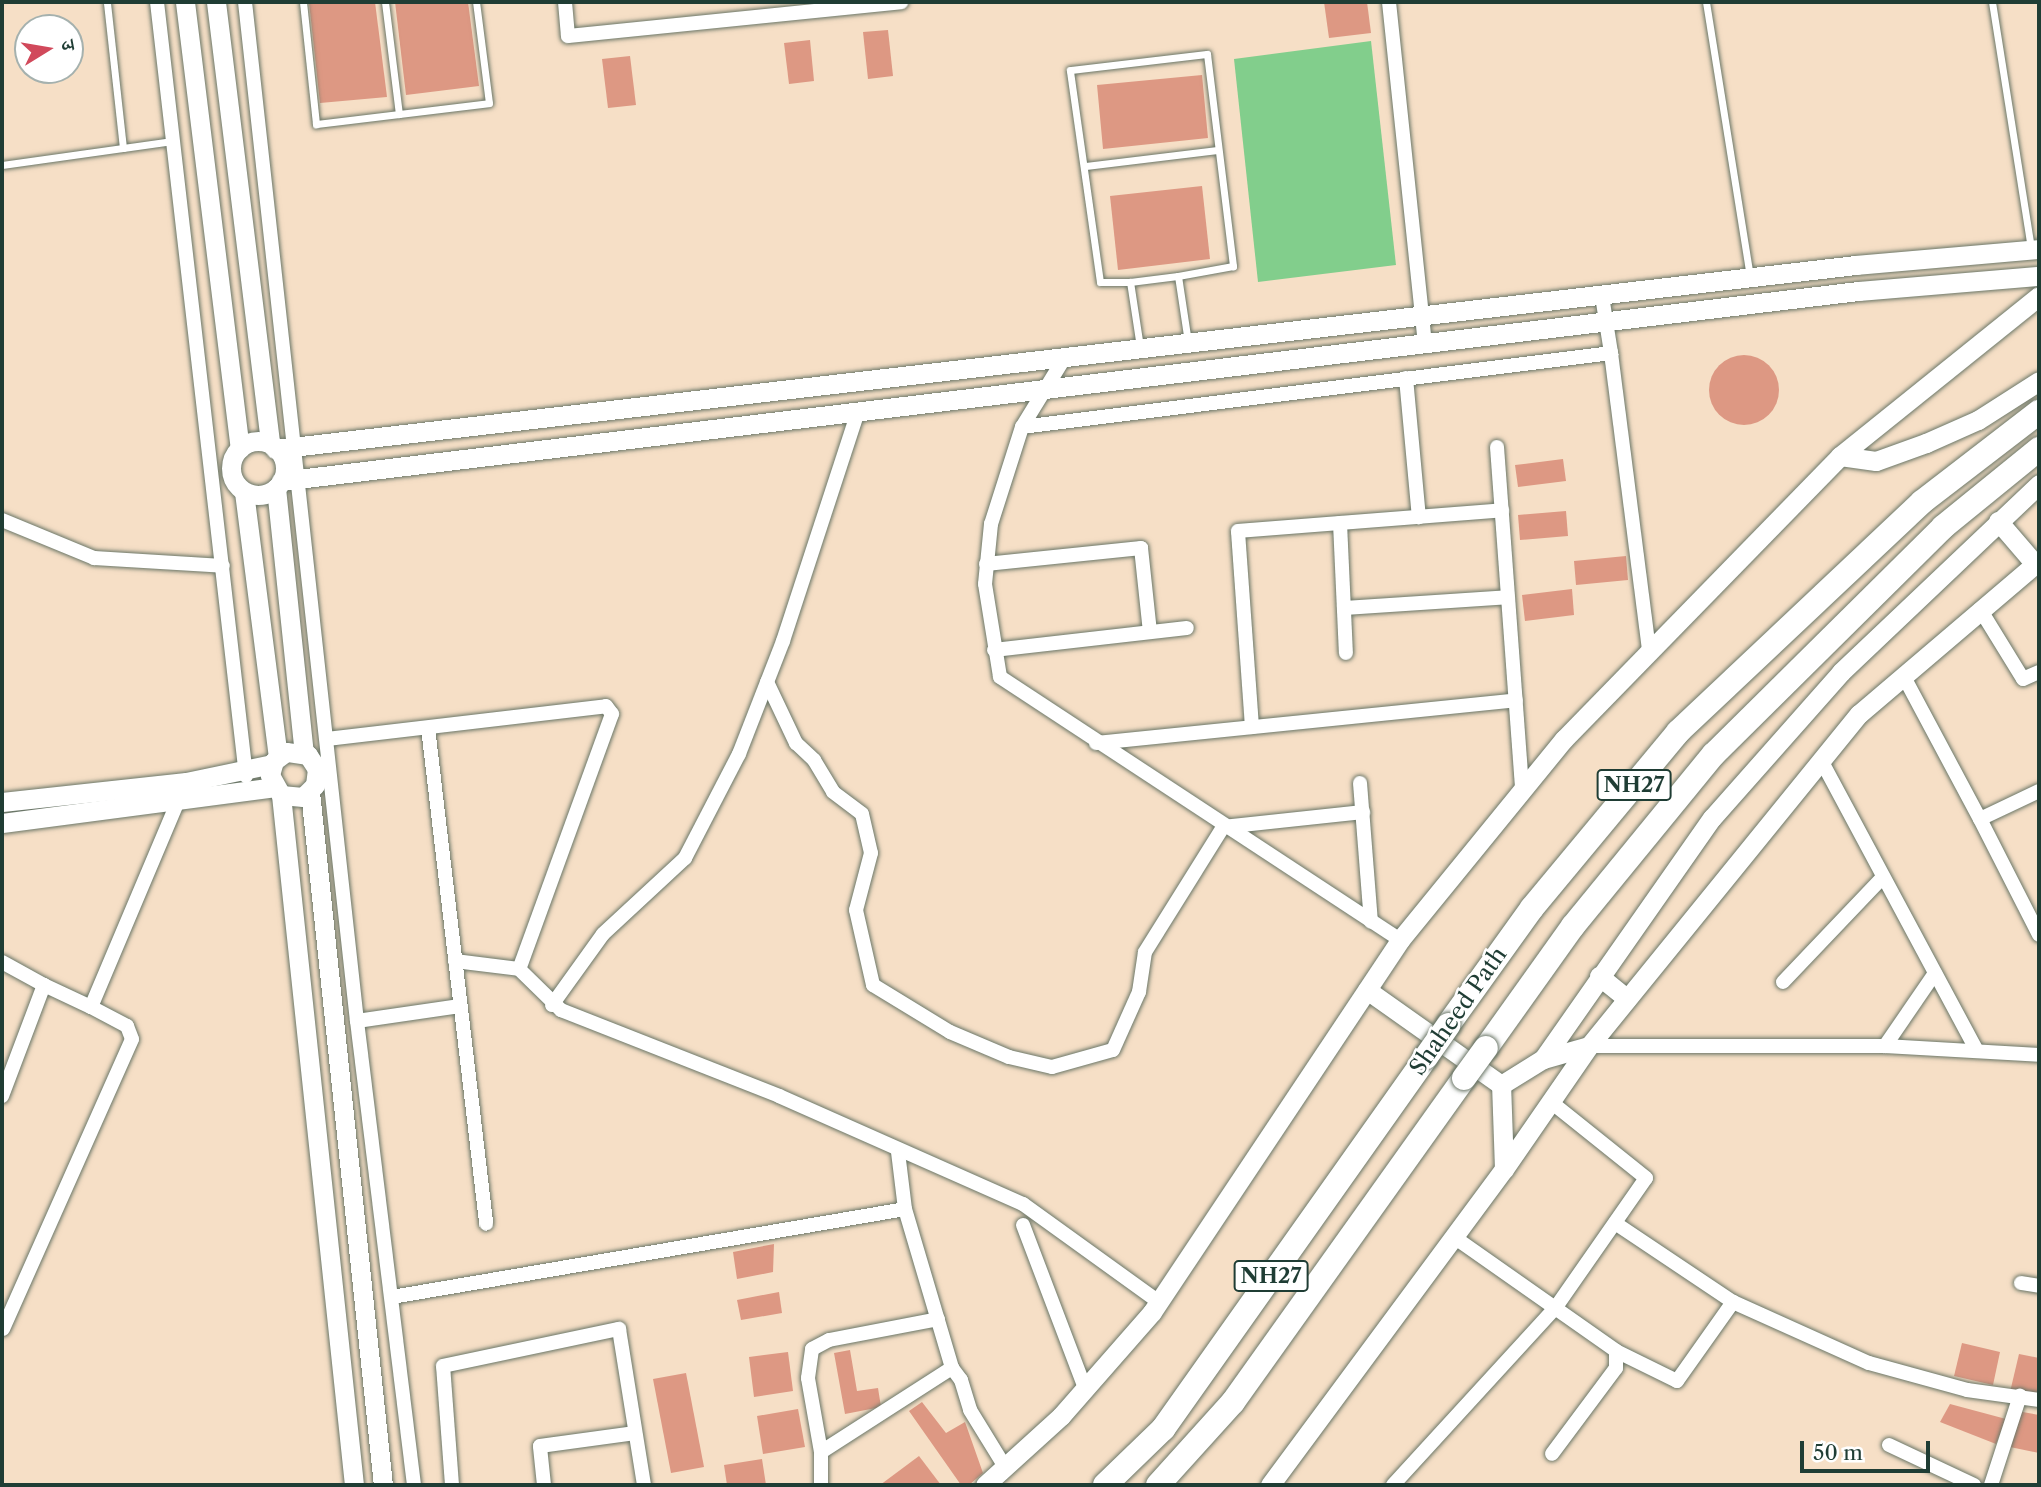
<!DOCTYPE html>
<html>
<head>
<meta charset="utf-8">
<style>
  body { margin:0 }
  #map { position:relative; width:2041px; height:1487px; overflow:hidden; background:#f6dfc6; font-family:"Libre Caslon Text","Noto Serif Devanagari",serif }
  div>[style] { position:absolute }
  [style*='--x'] { left:calc(var(--x)*1px); top:calc(var(--y)*1px); width:calc(var(--w)*1px); rotate:calc(var(--a)*1deg) }
  .green>* { inset:0; background:#82ce8c }
  .building>* { inset:0; background:#dd9883 }
  .round { border-radius:50% }
  .roads { filter:drop-shadow(0 0 2px #6a7667) drop-shadow(0 0 2px #6a7667) }
  .service>* { height:7px; margin:-3.5px; padding:0 3.5px; transform-origin:3.5px; border-radius:3.5px; background:#fff }
  .minor>* { height:14px; margin:-7px; padding:0 7px; transform-origin:7px; border-radius:7px; background:#fff }
  .tertiary>* { height:19px; margin:-9.5px; padding:0 9.5px; transform-origin:9.5px; border-radius:9.5px; background:#fff }
  .tertiary>.ring { margin:-9.5px; padding:0; box-sizing:content-box; background:none; border:19px solid #fff; border-radius:50% }
  .trunk>* { height:24px; margin:-12px; padding:0 12px; transform-origin:12px; border-radius:12px; background:#fff }
  .bridges { filter:drop-shadow(0 0 2px #6a7667) drop-shadow(0 0 2px #6a7667) }
  .trunk-bridge>* { height:24px; margin:-12px; padding:0 12px; transform-origin:12px; border-radius:12px; background:#fff }
  span { translate:-50% -50%; white-space:nowrap; text-align:center; line-height:1.15; -webkit-text-stroke:5px #fff; paint-order:stroke }
  .shield-label span { padding:2px 5px; background:#fff; border:2px solid; border-radius:5px; -webkit-text-stroke-width:0 }
  .shield-label { font-size:21px; color:#1f3d34; font-weight:700 }
  .street-label { font-size:23px; color:#1f3d34 }
  .frame { position:absolute; inset:0; border:4px solid #1f3d34; pointer-events:none }
  .north { position:absolute; left:14px; top:14px; width:70px; height:70px; box-sizing:border-box; background:#fff; border:2px solid #a5b1ae; border-radius:50%; rotate:79deg; font-size:19px; font-weight:700; line-height:28px; text-align:center; color:#1f3d34 }
  .north::after { content:''; display:block; margin:auto; width:24px; height:32px; background:#d1495b; clip-path:polygon(50% 0,100% 100%,50% 72%,0 100%) }
  .scale { position:absolute; left:1800px; top:1441px; width:130px; height:32px; box-sizing:border-box; border:4px solid #1f3d34; border-top:0; padding-left:9px; font-size:21px; line-height:24px; white-space:nowrap; color:#1f3d34; -webkit-text-stroke:5px #fff; paint-order:stroke }
</style>
</head>
<body>
<div id="map">
  <div class="green">
    <div style="clip-path:polygon(1371px 41px,1396px 265px,1258px 282px,1234px 59px)"></div>
  </div>
  <div class="building">
    <div style="clip-path:polygon(309px 2px,375px 2px,387px 97px,320px 103px)"></div>
    <div style="clip-path:polygon(395px 2px,468px 2px,479px 86px,406px 95px)"></div>
    <div style="clip-path:polygon(1324px 2px,1367px 2px,1371px 33px,1329px 38px)"></div>
    <div style="clip-path:polygon(888px 30px,893px 76px,868px 79px,863px 32px)"></div>
    <div style="clip-path:polygon(810px 40px,814px 81px,789px 84px,784px 43px)"></div>
    <div style="clip-path:polygon(630px 56px,636px 105px,608px 108px,602px 59px)"></div>
    <div style="clip-path:polygon(1202px 75px,1208px 138px,1103px 149px,1097px 85px)"></div>
    <div style="clip-path:polygon(1202px 186px,1210px 259px,1118px 270px,1110px 196px)"></div>
    <div class="round" style="left:1709px;top:355px;width:70px;height:70px"></div>
    <div style="clip-path:polygon(1563px 459px,1566px 481px,1518px 487px,1515px 465px)"></div>
    <div style="clip-path:polygon(1566px 511px,1568px 536px,1520px 540px,1518px 515px)"></div>
    <div style="clip-path:polygon(1626px 556px,1628px 580px,1576px 585px,1574px 561px)"></div>
    <div style="clip-path:polygon(1572px 589px,1574px 615px,1525px 621px,1522px 595px)"></div>
    <div style="clip-path:polygon(774px 1244px,773px 1272px,737px 1279px,733px 1252px)"></div>
    <div style="clip-path:polygon(779px 1292px,782px 1313px,741px 1320px,737px 1300px)"></div>
    <div style="clip-path:polygon(1962px 1343px,2000px 1352px,1993px 1385px,1954px 1376px)"></div>
    <div style="clip-path:polygon(850px 1350px,857px 1391px,878px 1388px,881px 1407px,845px 1414px,834px 1353px)"></div>
    <div style="clip-path:polygon(788px 1352px,793px 1391px,754px 1397px,749px 1357px)"></div>
    <div style="clip-path:polygon(2019px 1354px,2039px 1358px,2039px 1398px,2010px 1392px)"></div>
    <div style="clip-path:polygon(686px 1373px,704px 1467px,671px 1473px,653px 1379px)"></div>
    <div style="clip-path:polygon(922px 1402px,946px 1433px,965px 1422px,983px 1473px,969px 1485px,961px 1485px,909px 1411px)"></div>
    <div style="clip-path:polygon(1950px 1404px,2006px 1419px,1996px 1444px,1940px 1422px)"></div>
    <div style="clip-path:polygon(798px 1409px,805px 1447px,763px 1454px,757px 1416px)"></div>
    <div style="clip-path:polygon(2017px 1411px,2039px 1415px,2039px 1453px,2010px 1447px)"></div>
    <div style="clip-path:polygon(919px 1456px,941px 1485px,880px 1485px)"></div>
    <div style="clip-path:polygon(762px 1459px,766px 1485px,727px 1485px,724px 1465px)"></div>
  </div>
  <div class="roads">
    <div class="service">
      <div style="--x:303;--y:2;--w:123;--a:83.9"></div>
      <div style="--x:316;--y:124;--w:174;--a:-6.9"></div>
      <div style="--x:489;--y:103;--w:102;--a:-97.3"></div>
      <div style="--x:385;--y:2;--w:113;--a:82.9"></div>
      <div style="--x:1706;--y:2;--w:278;--a:80.9"></div>
      <div style="--x:1992;--y:2;--w:250;--a:81"></div>
      <div style="--x:123;--y:148;--w:50;--a:-8"></div>
      <div style="--x:2;--y:165;--w:122;--a:-8"></div>
      <div style="--x:123;--y:148;--w:147;--a:-96.3"></div>
      <div style="--x:1085;--y:166;--w:134;--a:-6.9"></div>
      <div style="--x:1130;--y:282;--w:48;--a:-7.1"></div>
      <div style="--x:1140;--y:347;--w:66;--a:-98.7"></div>
      <div style="--x:1130;--y:282;--w:30;--a:180"></div>
      <div style="--x:1100;--y:282;--w:214;--a:-98.1"></div>
      <div style="--x:1070;--y:70;--w:138;--a:-6.7"></div>
      <div style="--x:1207;--y:54;--w:214;--a:83"></div>
      <div style="--x:1233;--y:266;--w:56;--a:169.7"></div>
      <div style="--x:1178;--y:276;--w:67;--a:81.4"></div>
    </div>
    <div class="minor">
      <div style="--x:157;--y:2;--w:779;--a:83.44"></div>
      <div style="--x:245;--y:2;--w:1025;--a:83.73"></div>
      <div style="--x:357;--y:1021;--w:467;--a:83"></div>
      <div style="--x:565;--y:2;--w:34;--a:85"></div>
      <div style="--x:568;--y:36;--w:335;--a:-5.8"></div>
      <div style="--x:1389;--y:2;--w:345;--a:84"></div>
      <div style="--x:1602;--y:296;--w:58;--a:81"></div>
      <div style="--x:1065;--y:357;--w:82;--a:121.6"></div>
      <div style="--x:1022;--y:427;--w:102;--a:107.7"></div>
      <div style="--x:991;--y:524;--w:60;--a:95.7"></div>
      <div style="--x:985;--y:584;--w:94;--a:80.8"></div>
      <div style="--x:1000;--y:677;--w:479;--a:33.3"></div>
      <div style="--x:1406;--y:378;--w:140;--a:84.7"></div>
      <div style="--x:1022;--y:427;--w:594;--a:-7.16"></div>
      <div style="--x:1611;--y:353;--w:299;--a:82.7"></div>
      <div style="--x:1497;--y:447;--w:344;--a:85.8"></div>
      <div style="--x:2;--y:520;--w:100;--a:22.4"></div>
      <div style="--x:94;--y:558;--w:129;--a:3.5"></div>
      <div style="--x:1340;--y:523;--w:130;--a:87.4"></div>
      <div style="--x:986;--y:564;--w:156;--a:-5.9"></div>
      <div style="--x:1141;--y:548;--w:84;--a:83.9"></div>
      <div style="--x:1344;--y:608;--w:164;--a:-3.8"></div>
      <div style="--x:1980;--y:609;--w:82;--a:58.4"></div>
      <div style="--x:2023;--y:679;--w:17;--a:-24"></div>
      <div style="--x:994;--y:650;--w:194;--a:-6.5"></div>
      <div style="--x:1903;--y:675;--w:163;--a:61.9"></div>
      <div style="--x:1980;--y:819;--w:65;--a:-25.4"></div>
      <div style="--x:767;--y:682;--w:68;--a:64.6"></div>
      <div style="--x:796;--y:743;--w:25;--a:43"></div>
      <div style="--x:814;--y:760;--w:37;--a:59"></div>
      <div style="--x:833;--y:792;--w:36;--a:37"></div>
      <div style="--x:862;--y:814;--w:40;--a:77"></div>
      <div style="--x:871;--y:853;--w:59;--a:104.7"></div>
      <div style="--x:856;--y:910;--w:77;--a:77.2"></div>
      <div style="--x:873;--y:985;--w:90;--a:31.4"></div>
      <div style="--x:950;--y:1032;--w:64;--a:23"></div>
      <div style="--x:1009;--y:1057;--w:44;--a:13.1"></div>
      <div style="--x:1052;--y:1067;--w:63;--a:-15.6"></div>
      <div style="--x:1113;--y:1050;--w:64;--a:-65.9"></div>
      <div style="--x:1139;--y:992;--w:40;--a:-81.5"></div>
      <div style="--x:1145;--y:952;--w:147;--a:-58"></div>
      <div style="--x:1223;--y:827;--w:141;--a:-6.1"></div>
      <div style="--x:1252;--y:727;--w:196;--a:-94.1"></div>
      <div style="--x:1238;--y:531;--w:265;--a:-4.5"></div>
      <div style="--x:428;--y:728;--w:499;--a:83.3"></div>
      <div style="--x:327;--y:739;--w:281;--a:-6.7"></div>
      <div style="--x:606;--y:706;--w:10;--a:53"></div>
      <div style="--x:612;--y:714;--w:271;--a:110"></div>
      <div style="--x:1096;--y:743;--w:422;--a:-5.8"></div>
      <div style="--x:1821;--y:760;--w:328;--a:61.8"></div>
      <div style="--x:1360;--y:783;--w:139;--a:85.5"></div>
      <div style="--x:1980;--y:819;--w:130;--a:63"></div>
      <div style="--x:455;--y:961;--w:64;--a:7.1"></div>
      <div style="--x:519;--y:969;--w:59;--a:44.3"></div>
      <div style="--x:561;--y:1010;--w:234;--a:21.5"></div>
      <div style="--x:779;--y:1096;--w:267;--a:23.9"></div>
      <div style="--x:1023;--y:1204;--w:168;--a:35.8"></div>
      <div style="--x:2;--y:962;--w:48;--a:28.7"></div>
      <div style="--x:1783;--y:982;--w:145;--a:-46.4"></div>
      <div style="--x:552;--y:1005;--w:87;--a:-54.3"></div>
      <div style="--x:603;--y:934;--w:112;--a:-42.8"></div>
      <div style="--x:685;--y:858;--w:117;--a:-62.6"></div>
      <div style="--x:739;--y:754;--w:121;--a:-68.7"></div>
      <div style="--x:783;--y:641;--w:239;--a:-71.9"></div>
      <div style="--x:357;--y:1021;--w:104;--a:-8.3"></div>
      <div style="--x:1589;--y:1046;--w:296;--a:0"></div>
      <div style="--x:1885;--y:1046;--w:154;--a:3.3"></div>
      <div style="--x:1885;--y:1046;--w:88;--a:-55.6"></div>
      <div style="--x:2;--y:1096;--w:119;--a:-69.3"></div>
      <div style="--x:44;--y:985;--w:52;--a:25.1"></div>
      <div style="--x:91;--y:1007;--w:231;--a:-67.1"></div>
      <div style="--x:898;--y:1152;--w:57;--a:83"></div>
      <div style="--x:905;--y:1209;--w:166;--a:73.5"></div>
      <div style="--x:952;--y:1368;--w:15;--a:53"></div>
      <div style="--x:961;--y:1380;--w:31;--a:73"></div>
      <div style="--x:970;--y:1410;--w:67;--a:58.4"></div>
      <div style="--x:1615;--y:1223;--w:142;--a:33.8"></div>
      <div style="--x:1023;--y:1225;--w:172;--a:69.2"></div>
      <div style="--x:1454;--y:1237;--w:198;--a:35.1"></div>
      <div style="--x:1616;--y:1351;--w:17;--a:90"></div>
      <div style="--x:1616;--y:1368;--w:107;--a:126.7"></div>
      <div style="--x:2021;--y:1283;--w:18;--a:9"></div>
      <div style="--x:392;--y:1297;--w:520;--a:-9.73"></div>
      <div style="--x:3;--y:1329;--w:317;--a:-66"></div>
      <div style="--x:132;--y:1039;--w:14;--a:-111"></div>
      <div style="--x:127;--y:1026;--w:41;--a:-152.2"></div>
      <div style="--x:1616;--y:1351;--w:68;--a:26.2"></div>
      <div style="--x:1677;--y:1381;--w:97;--a:-54.7"></div>
      <div style="--x:1733;--y:1302;--w:149;--a:24.2"></div>
      <div style="--x:1869;--y:1363;--w:102;--a:15.4"></div>
      <div style="--x:1967;--y:1390;--w:73;--a:7.9"></div>
      <div style="--x:1889;--y:1445;--w:94;--a:25.2"></div>
      <div style="--x:821;--y:1452;--w:156;--a:-32.7"></div>
      <div style="--x:452;--y:1485;--w:119;--a:-94.3"></div>
      <div style="--x:443;--y:1366;--w:180;--a:-11.9"></div>
      <div style="--x:619;--y:1329;--w:158;--a:80.9"></div>
      <div style="--x:544;--y:1485;--w:39;--a:-96"></div>
      <div style="--x:540;--y:1446;--w:96;--a:-7.8"></div>
      <div style="--x:821;--y:1485;--w:33;--a:-90"></div>
      <div style="--x:821;--y:1452;--w:75;--a:-100"></div>
      <div style="--x:808;--y:1378;--w:29;--a:-82"></div>
      <div style="--x:812;--y:1349;--w:19;--a:-28"></div>
      <div style="--x:829;--y:1340;--w:111;--a:-10.9"></div>
      <div style="--x:1393;--y:1485;--w:241;--a:-47.5"></div>
      <div style="--x:1556;--y:1307;--w:157;--a:-55.1"></div>
      <div style="--x:1646;--y:1178;--w:122;--a:-141.3"></div>
      <div style="--x:1991;--y:1485;--w:94;--a:-72"></div>
    </div>
    <div class="tertiary">
      <div style="--x:185;--y:2;--w:450;--a:83"></div>
      <div style="--x:216;--y:2;--w:445;--a:83"></div>
      <div class="ring" style="left:231px;top:441px;width:35px;height:35px"></div>
      <div style="--x:275;--y:449;--w:1592;--a:-6.64"></div>
      <div style="--x:1856;--y:265;--w:184;--a:-5"></div>
      <div style="--x:1840;--y:456;--w:36;--a:8"></div>
      <div style="--x:1876;--y:461;--w:53;--a:-19.8"></div>
      <div style="--x:1926;--y:443;--w:57;--a:-23.9"></div>
      <div style="--x:1978;--y:420;--w:72;--a:-32.6"></div>
      <div style="--x:281;--y:481;--w:1589;--a:-6.87"></div>
      <div style="--x:1859;--y:291;--w:181;--a:-4.8"></div>
      <div style="--x:276;--y:488;--w:266;--a:84"></div>
      <div style="--x:244;--y:492;--w:267;--a:82.7"></div>
      <div style="--x:1998;--y:521;--w:57;--a:49.3"></div>
      <div style="--x:310;--y:792;--w:697;--a:83.99"></div>
      <div style="--x:281;--y:795;--w:22;--a:5"></div>
      <div style="--x:303;--y:797;--w:17;--a:-45"></div>
      <div style="--x:315;--y:785;--w:16;--a:-83"></div>
      <div style="--x:317;--y:769;--w:17;--a:-123"></div>
      <div style="--x:308;--y:755;--w:22;--a:-172"></div>
      <div style="--x:286;--y:752;--w:15;--a:143"></div>
      <div style="--x:274;--y:761;--w:15;--a:106"></div>
      <div style="--x:270;--y:775;--w:23;--a:61"></div>
      <div style="--x:281;--y:795;--w:694;--a:83.96"></div>
      <div style="--x:2;--y:802;--w:185;--a:-6.2"></div>
      <div style="--x:186;--y:782;--w:88;--a:-11.8"></div>
      <div style="--x:2;--y:823;--w:274;--a:-7.5"></div>
      <div style="--x:1599;--y:976;--w:36;--a:39"></div>
      <div style="--x:1367;--y:990;--w:164;--a:35.3"></div>
      <div style="--x:1543;--y:1059;--w:294;--a:-55"></div>
      <div style="--x:1712;--y:818;--w:195;--a:-48.5"></div>
      <div style="--x:1841;--y:672;--w:273;--a:-43.5"></div>
      <div style="--x:1501;--y:1085;--w:49;--a:-31.8"></div>
      <div style="--x:1543;--y:1059;--w:48;--a:-15.8"></div>
      <div style="--x:1504;--y:1169;--w:150;--a:-55.4"></div>
      <div style="--x:1589;--y:1046;--w:428;--a:-50.9"></div>
      <div style="--x:1859;--y:714;--w:236;--a:-40.4"></div>
      <div style="--x:985;--y:1485;--w:103;--a:-42.2"></div>
      <div style="--x:1061;--y:1416;--w:138;--a:-48.8"></div>
      <div style="--x:1152;--y:1312;--w:447;--a:-56.3"></div>
      <div style="--x:1400;--y:940;--w:259;--a:-50.8"></div>
      <div style="--x:1564;--y:739;--w:395;--a:-45.7"></div>
      <div style="--x:1840;--y:456;--w:255;--a:-38.8"></div>
      <div style="--x:1270;--y:1485;--w:393;--a:-53.5"></div>
      <div style="--x:1504;--y:1169;--w:84;--a:-92"></div>
    </div>
    <div class="trunk">
      <div style="--x:1448;--y:1025;--w:144;--a:-54.3"></div>
      <div style="--x:1532;--y:908;--w:229;--a:-50.3"></div>
      <div style="--x:1678;--y:732;--w:335;--a:-43.3"></div>
      <div style="--x:1922;--y:502;--w:148;--a:-37.6"></div>
      <div style="--x:1486;--y:1048;--w:150;--a:-54.5"></div>
      <div style="--x:1573;--y:926;--w:222;--a:-50.7"></div>
      <div style="--x:1714;--y:754;--w:322;--a:-44.7"></div>
      <div style="--x:1943;--y:527;--w:124;--a:-39.1"></div>
      <div style="--x:1105;--y:1485;--w:81;--a:-44"></div>
      <div style="--x:1163;--y:1429;--w:456;--a:-54.7"></div>
      <div style="--x:1158;--y:1485;--w:112;--a:-47.9"></div>
      <div style="--x:1233;--y:1402;--w:398;--a:-54.5"></div>
    </div>
  </div>
  <div class="bridges">
    <div class="trunk-bridge">
      <div style="--x:1426;--y:1057;--w:39;--a:-55"></div>
      <div style="--x:1464;--y:1078;--w:37;--a:-54"></div>
    </div>
  </div>
  <div class="shield-label">
    <span style="left:1634px;top:785px">NH27</span>
    <span style="left:1271px;top:1276px">NH27</span>
  </div>
  <div class="street-label">
    <span style="left:1458px;top:1011px;rotate:-55deg">Shaheed Path</span>
  </div>
  <div class="frame"></div>
  <div class="north">उ</div>
  <div class="scale">50 m</div>
</div>
</body>
</html>
